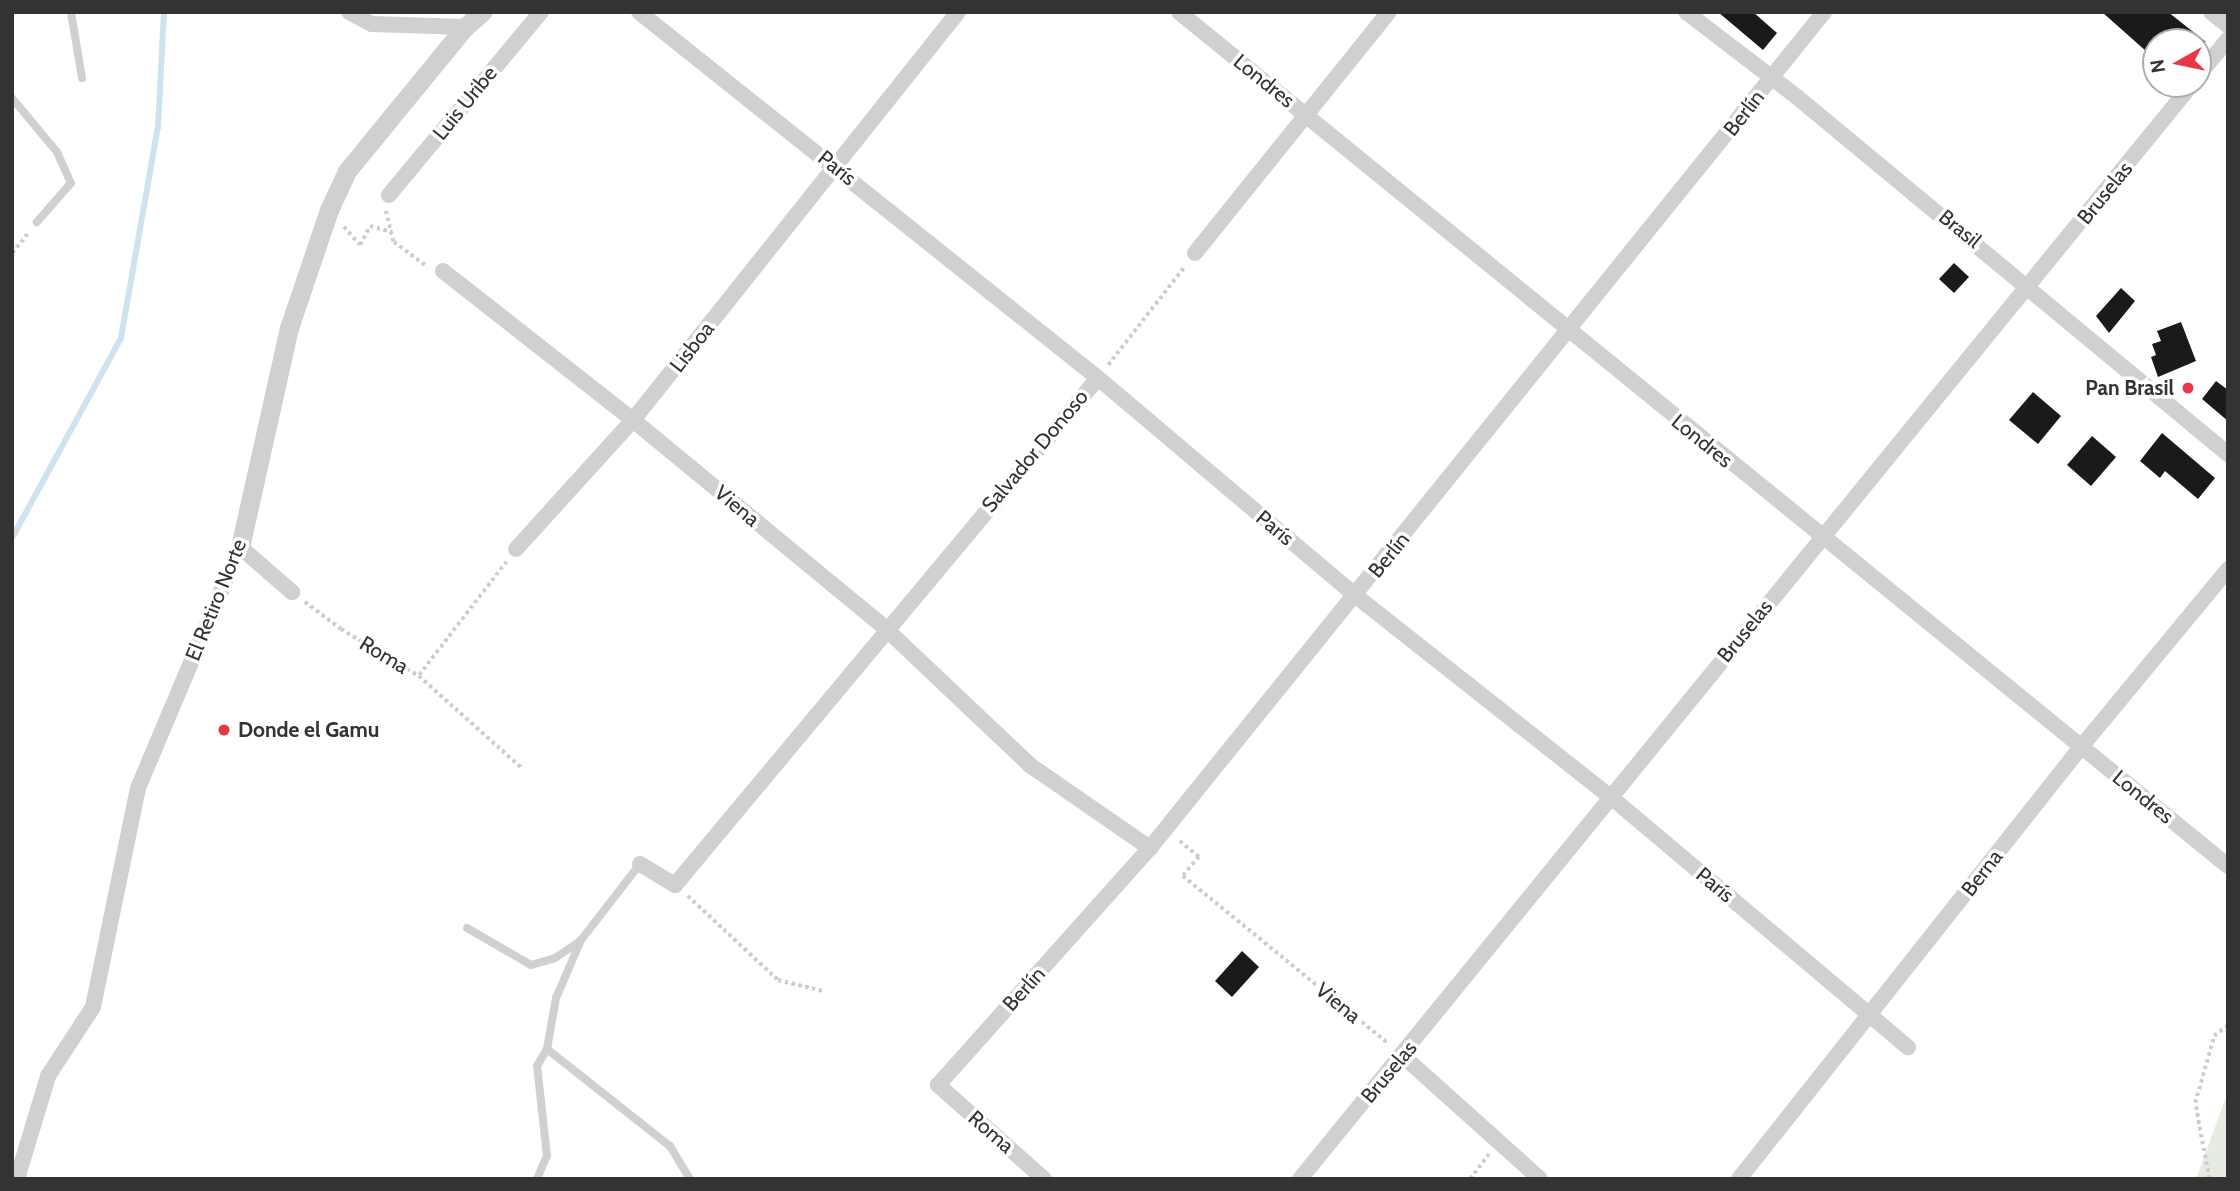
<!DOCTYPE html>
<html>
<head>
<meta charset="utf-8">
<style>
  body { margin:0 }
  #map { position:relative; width:2240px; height:1191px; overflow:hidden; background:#fff; font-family:Cabin,sans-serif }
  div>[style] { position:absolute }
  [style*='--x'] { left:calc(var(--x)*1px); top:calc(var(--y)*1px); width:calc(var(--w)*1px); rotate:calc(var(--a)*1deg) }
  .green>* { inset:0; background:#e6ecdf }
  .stream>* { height:6px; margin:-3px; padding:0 3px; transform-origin:3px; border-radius:3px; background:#cfe2ee }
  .building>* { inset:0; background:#1a1a1a }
  .path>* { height:3.5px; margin-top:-1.75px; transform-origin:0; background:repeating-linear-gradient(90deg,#cdcdcd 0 3.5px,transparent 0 7px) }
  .service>* { height:8px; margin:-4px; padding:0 4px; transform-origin:4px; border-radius:4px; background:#d0d0d0 }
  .minor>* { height:16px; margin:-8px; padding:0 8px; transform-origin:8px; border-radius:8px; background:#d0d0d0 }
  .tertiary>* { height:19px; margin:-9.5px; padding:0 9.5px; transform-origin:9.5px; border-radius:9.5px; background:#d0d0d0 }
  .dots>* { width:19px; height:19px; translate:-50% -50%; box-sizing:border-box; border:4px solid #fff; border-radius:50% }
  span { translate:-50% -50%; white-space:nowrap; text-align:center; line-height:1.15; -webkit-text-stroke:7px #fff; paint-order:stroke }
  .street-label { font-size:21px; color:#333 }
  .poi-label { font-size:21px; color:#333; font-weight:700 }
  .right { translate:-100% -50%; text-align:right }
  .left { translate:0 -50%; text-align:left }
  .frame { position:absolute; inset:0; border:14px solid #333; pointer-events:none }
  .north { position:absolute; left:2142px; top:28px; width:70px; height:70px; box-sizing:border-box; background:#fff; border:2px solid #adadad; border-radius:50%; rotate:261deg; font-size:19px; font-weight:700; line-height:28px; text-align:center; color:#333 }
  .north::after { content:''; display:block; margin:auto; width:24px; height:32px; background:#e63946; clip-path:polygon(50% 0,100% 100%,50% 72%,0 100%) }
</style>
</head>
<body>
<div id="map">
  <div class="green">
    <div style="clip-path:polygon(2228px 1092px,2228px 1179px,2196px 1179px)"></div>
  </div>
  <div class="stream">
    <div style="--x:12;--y:538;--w:228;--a:-61.4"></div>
    <div style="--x:121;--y:338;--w:214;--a:-80.1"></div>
    <div style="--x:158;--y:127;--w:115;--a:-87"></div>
  </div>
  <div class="building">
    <div style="clip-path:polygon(1718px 12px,1753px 12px,1777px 33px,1763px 50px)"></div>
    <div style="clip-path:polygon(2102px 12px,2168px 12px,2206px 42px,2156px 42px,2156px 60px)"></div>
    <div style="clip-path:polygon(1954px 263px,1969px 277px,1954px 293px,1939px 279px)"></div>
    <div style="clip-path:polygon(2121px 288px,2135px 301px,2109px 333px,2096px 316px)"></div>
    <div style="clip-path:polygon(2181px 322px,2196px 361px,2158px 377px,2151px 357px,2156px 355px,2152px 344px,2161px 341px,2157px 331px)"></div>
    <div style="clip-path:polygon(2216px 381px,2228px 390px,2228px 421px,2202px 399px)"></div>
    <div style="clip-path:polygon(2033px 392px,2061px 416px,2038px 444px,2009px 420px)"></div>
    <div style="clip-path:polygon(2162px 433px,2215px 478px,2198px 499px,2165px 471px,2160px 478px,2140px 461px)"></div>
    <div style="clip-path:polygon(2092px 436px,2116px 457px,2091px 486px,2067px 465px)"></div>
    <div style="clip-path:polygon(1242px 951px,1259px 967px,1232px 997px,1215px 981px)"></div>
  </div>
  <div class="path">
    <div style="--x:386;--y:211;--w:32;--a:76"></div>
    <div style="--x:394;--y:242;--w:42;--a:36.3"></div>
    <div style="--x:344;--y:227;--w:24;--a:48"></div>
    <div style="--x:360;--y:245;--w:21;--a:-62"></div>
    <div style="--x:370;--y:226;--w:23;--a:15"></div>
    <div style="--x:12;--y:253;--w:26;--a:-51"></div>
    <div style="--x:1108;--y:365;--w:125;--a:-52.1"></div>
    <div style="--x:305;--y:602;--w:45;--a:36.9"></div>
    <div style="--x:341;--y:629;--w:91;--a:31.1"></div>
    <div style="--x:419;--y:676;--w:140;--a:41.8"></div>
    <div style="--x:419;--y:675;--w:143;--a:-52.4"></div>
    <div style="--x:1180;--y:841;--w:25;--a:40"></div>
    <div style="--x:1199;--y:857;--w:25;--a:130"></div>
    <div style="--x:1183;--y:876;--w:264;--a:39.2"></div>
    <div style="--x:688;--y:896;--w:123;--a:43"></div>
    <div style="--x:778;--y:980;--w:46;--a:13.7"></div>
    <div style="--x:1470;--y:1179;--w:31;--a:-53"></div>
    <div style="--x:2209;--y:1179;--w:77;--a:-100.4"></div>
    <div style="--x:2195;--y:1103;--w:70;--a:-74.2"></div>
    <div style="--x:2214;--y:1036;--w:18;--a:-38"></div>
  </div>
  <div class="service">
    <div style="--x:71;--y:12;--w:67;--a:80.5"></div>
    <div style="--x:12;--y:98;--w:70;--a:50.2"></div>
    <div style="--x:57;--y:152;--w:34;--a:66"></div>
    <div style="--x:71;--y:183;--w:52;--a:131.1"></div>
    <div style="--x:640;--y:864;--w:96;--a:127.8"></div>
    <div style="--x:581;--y:940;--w:63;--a:113.3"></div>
    <div style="--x:556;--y:998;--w:52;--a:100"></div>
    <div style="--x:547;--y:1049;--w:157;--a:38.3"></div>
    <div style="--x:670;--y:1146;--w:39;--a:59"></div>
    <div style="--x:467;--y:928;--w:74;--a:30"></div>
    <div style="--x:531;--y:965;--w:25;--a:-16"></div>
    <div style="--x:555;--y:958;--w:30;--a:-34"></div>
    <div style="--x:537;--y:1179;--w:25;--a:-67"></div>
    <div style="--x:547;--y:1156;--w:91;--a:-96.3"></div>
    <div style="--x:537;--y:1066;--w:20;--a:-60"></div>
  </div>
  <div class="minor">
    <div style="--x:349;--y:12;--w:26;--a:28"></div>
    <div style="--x:372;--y:24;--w:93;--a:1.8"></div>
    <div style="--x:639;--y:12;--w:587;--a:38.57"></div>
    <div style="--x:1098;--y:378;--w:338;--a:40.2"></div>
    <div style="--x:1356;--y:596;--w:326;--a:38.3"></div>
    <div style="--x:1612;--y:798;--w:387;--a:40.1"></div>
    <div style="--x:1179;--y:12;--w:1353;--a:39.15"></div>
    <div style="--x:1686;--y:12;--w:140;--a:37.4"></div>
    <div style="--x:1797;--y:97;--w:560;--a:39.64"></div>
    <div style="--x:2211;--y:12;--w:22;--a:39"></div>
    <div style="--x:2198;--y:76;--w:48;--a:-51"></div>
    <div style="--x:389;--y:195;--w:238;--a:-50.3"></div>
    <div style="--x:1195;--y:253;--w:309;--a:-51.2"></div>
    <div style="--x:443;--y:271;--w:241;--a:38.1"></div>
    <div style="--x:633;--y:420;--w:327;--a:39.5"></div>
    <div style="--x:885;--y:628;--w:201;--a:43.4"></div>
    <div style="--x:1031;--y:766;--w:145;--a:34.6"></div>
    <div style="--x:516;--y:549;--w:174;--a:-47.8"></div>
    <div style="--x:633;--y:420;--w:522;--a:-51.46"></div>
    <div style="--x:640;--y:864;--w:41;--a:31"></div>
    <div style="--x:675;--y:885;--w:660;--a:-50.16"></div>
    <div style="--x:1403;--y:1056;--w:184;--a:41.9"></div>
    <div style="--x:17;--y:1179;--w:108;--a:-73.2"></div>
    <div style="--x:48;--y:1076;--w:82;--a:-56.9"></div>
    <div style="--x:93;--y:1007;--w:224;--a:-78.4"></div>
    <div style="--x:138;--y:788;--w:262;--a:-67.1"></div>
    <div style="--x:240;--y:547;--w:69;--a:40.9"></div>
    <div style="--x:1044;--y:1179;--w:142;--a:-138.4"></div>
    <div style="--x:938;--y:1085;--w:318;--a:-48.2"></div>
    <div style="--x:1150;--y:848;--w:1074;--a:-51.12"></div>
    <div style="--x:1300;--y:1179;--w:1412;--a:-50.83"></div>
    <div style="--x:1739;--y:1179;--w:551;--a:-51.63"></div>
    <div style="--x:2081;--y:747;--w:231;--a:-50.4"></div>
  </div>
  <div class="tertiary">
    <div style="--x:240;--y:547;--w:224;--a:-77.4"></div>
    <div style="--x:289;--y:328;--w:125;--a:-71.3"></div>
    <div style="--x:329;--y:210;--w:43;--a:-65.2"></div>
    <div style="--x:347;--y:171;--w:186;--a:-50.7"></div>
    <div style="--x:465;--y:27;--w:23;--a:-41"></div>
  </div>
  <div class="dots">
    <div style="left:2188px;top:388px;background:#e63946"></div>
    <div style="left:224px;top:730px;background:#e63946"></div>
  </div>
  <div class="street-label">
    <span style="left:1264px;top:81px;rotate:39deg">Londres</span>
    <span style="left:465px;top:103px;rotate:-51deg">Luis Uribe</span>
    <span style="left:1744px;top:113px;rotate:-52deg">Berlín</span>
    <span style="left:837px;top:168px;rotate:39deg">París</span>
    <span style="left:2105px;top:193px;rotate:-51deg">Bruselas</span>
    <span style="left:1960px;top:229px;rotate:39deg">Brasil</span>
    <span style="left:692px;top:347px;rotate:-52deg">Lisboa</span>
    <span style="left:1702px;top:441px;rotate:39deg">Londres</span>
    <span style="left:1035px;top:451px;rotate:-50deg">Salvador Donoso</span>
    <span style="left:737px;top:506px;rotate:40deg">Viena</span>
    <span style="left:1275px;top:528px;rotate:40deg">París</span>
    <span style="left:1389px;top:555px;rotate:-51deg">Berlín</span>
    <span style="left:216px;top:600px;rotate:-68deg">El Retiro Norte</span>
    <span style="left:1745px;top:631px;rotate:-51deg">Bruselas</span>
    <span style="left:384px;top:655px;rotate:31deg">Roma</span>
    <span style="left:2143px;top:797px;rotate:39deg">Londres</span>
    <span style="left:1982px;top:873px;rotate:-52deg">Berna</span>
    <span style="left:1715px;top:885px;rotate:40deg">París</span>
    <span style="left:1024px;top:989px;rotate:-48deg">Berlín</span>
    <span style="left:1338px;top:1003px;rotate:39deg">Viena</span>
    <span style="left:1389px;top:1072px;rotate:-50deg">Bruselas</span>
    <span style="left:991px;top:1132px;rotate:41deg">Roma</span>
  </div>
  <div class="poi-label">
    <span class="right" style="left:2174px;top:388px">Pan Brasil</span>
    <span class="left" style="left:238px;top:730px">Donde el Gamu</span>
  </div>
  <div class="frame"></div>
  <div class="north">N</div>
</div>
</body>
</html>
